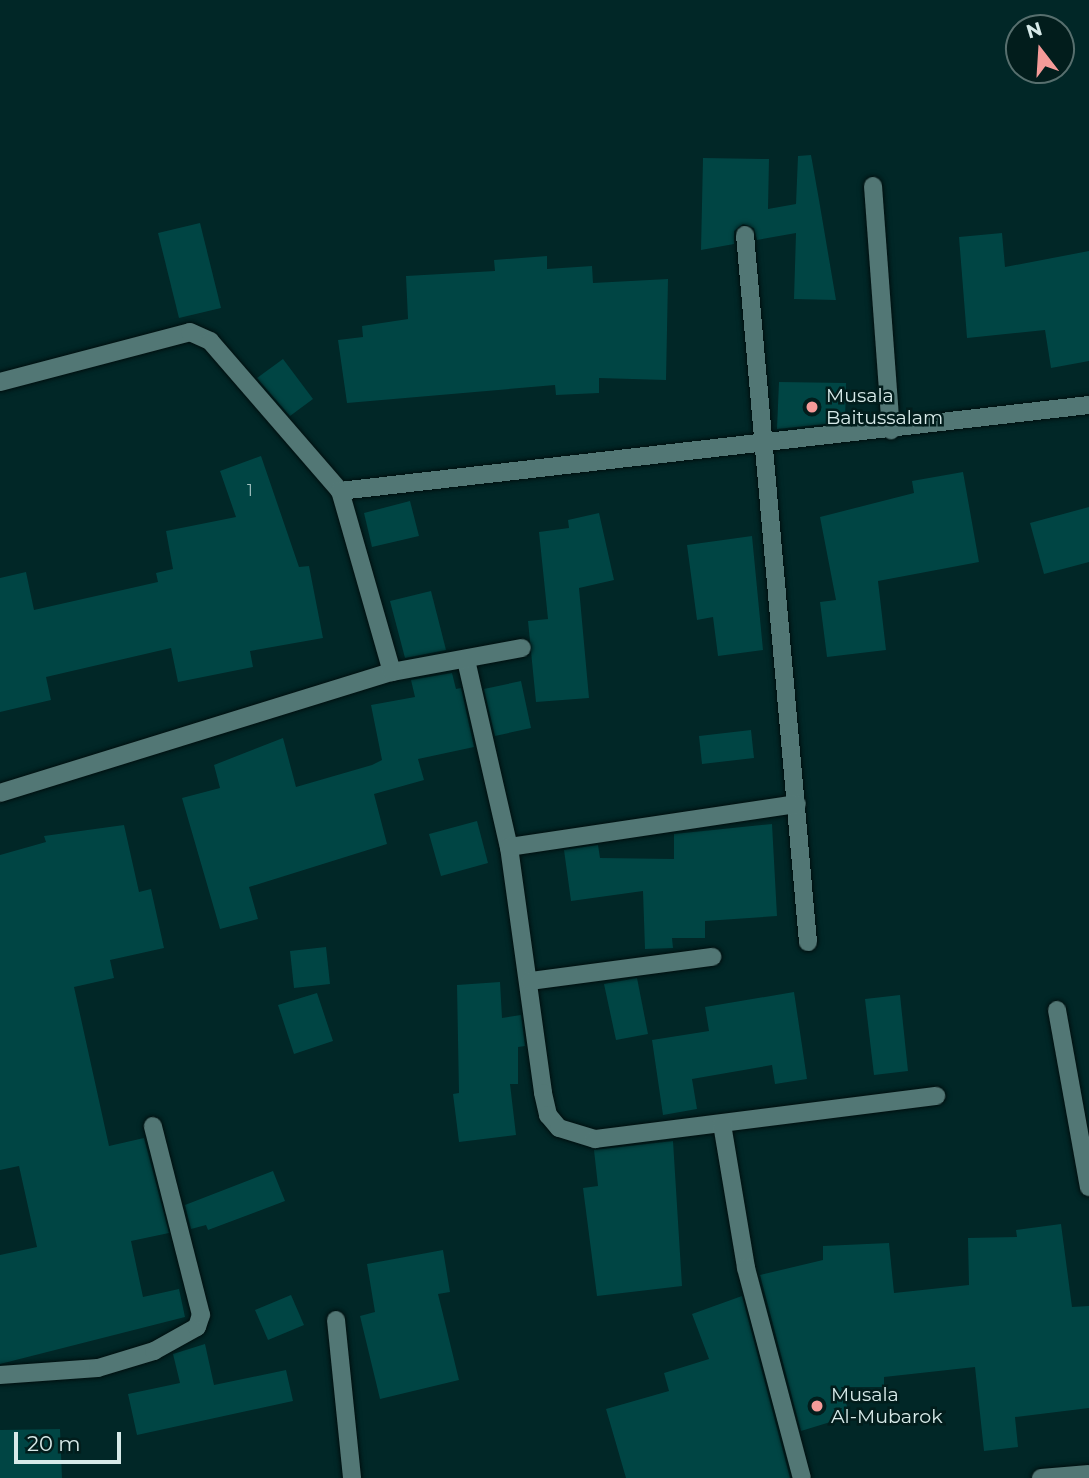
<!DOCTYPE html>
<html>
<head>
<meta charset="utf-8">
<style>
  body { margin:0 }
  #map { position:relative; width:1089px; height:1478px; overflow:hidden; background:#012727; font-family:Montserrat,sans-serif }
  div>[style] { position:absolute }
  [style*='--x'] { left:calc(var(--x)*1px); top:calc(var(--y)*1px); width:calc(var(--w)*1px); rotate:calc(var(--a)*1deg) }
  .building>* { inset:0; background:#004544 }
  .roads { filter:drop-shadow(0 0 2px #000f0f) drop-shadow(0 0 2px #000f0f) }
  .minor>* { height:18px; margin:-9px; padding:0 9px; transform-origin:9px; border-radius:9px; background:#527775 }
  .dots>* { width:19px; height:19px; translate:-50% -50%; box-sizing:border-box; border:4px solid #021d1c; border-radius:50% }
  span { translate:-50% -50%; white-space:nowrap; text-align:center; line-height:1.15; -webkit-text-stroke:5px #021d1c; paint-order:stroke }
  .number-label { font-size:16px; color:#a1c1c0 }
  .number-label span { -webkit-text-stroke-width:0 }
  .poi-label { font-size:19px; color:#d7eae9 }
  .left { translate:0 -50%; text-align:left }
  .north { position:absolute; left:1005px; top:14px; width:70px; height:70px; box-sizing:border-box; background:#021d1c; border:2px solid #576f6e; border-radius:50%; rotate:343deg; font-size:19px; font-weight:700; line-height:28px; text-align:center; color:#d7eae9 }
  .north::after { content:''; display:block; margin:auto; width:24px; height:32px; background:#f59b99; clip-path:polygon(50% 0,100% 100%,50% 72%,0 100%) }
  .scale { position:absolute; left:14px; top:1432px; width:107px; height:32px; box-sizing:border-box; border:4px solid #d7eae9; border-top:0; padding-left:9px; font-size:21px; line-height:24px; white-space:nowrap; color:#d7eae9; -webkit-text-stroke:5px #021d1c; paint-order:stroke }
</style>
</head>
<body>
<div id="map">
  <div class="building">
    <div style="clip-path:polygon(811px 155px,819px 200px,836px 300px,794px 299px,796px 233px,757px 240px,754px 228px,743px 224px,734px 231px,734px 244px,701px 250px,703px 158px,769px 159px,768px 209px,796px 204px,798px 156px)"></div>
    <div style="clip-path:polygon(200px 223px,221px 308px,179px 318px,158px 233px)"></div>
    <div style="clip-path:polygon(1002px 233px,1005px 267px,1089px 251px,1089px 361px,1051px 368px,1045px 330px,967px 338px,959px 237px)"></div>
    <div style="clip-path:polygon(547px 256px,547px 269px,592px 266px,593px 283px,668px 279px,666px 380px,599px 378px,599px 393px,556px 395px,555px 385px,347px 403px,338px 340px,363px 337px,362px 326px,408px 319px,406px 276px,495px 271px,494px 260px)"></div>
    <div style="clip-path:polygon(283px 359px,313px 399px,290px 416px,257px 378px)"></div>
    <div style="clip-path:polygon(779px 382px,846px 383px,845px 422px,777px 429px)"></div>
    <div style="clip-path:polygon(261px 456px,299px 567px,309px 566px,323px 638px,250px 651px,253px 667px,178px 682px,171px 648px,46px 677px,51px 700px,0 712px,0 578px,26px 572px,34px 610px,158px 582px,156px 573px,173px 569px,166px 531px,236px 517px,220px 471px)"></div>
    <div style="clip-path:polygon(963px 472px,979px 562px,878px 581px,886px 650px,827px 657px,820px 602px,836px 600px,820px 517px,914px 493px,912px 481px)"></div>
    <div style="clip-path:polygon(410px 501px,419px 536px,372px 547px,364px 513px)"></div>
    <div style="clip-path:polygon(1089px 507px,1089px 562px,1044px 574px,1030px 523px)"></div>
    <div style="clip-path:polygon(599px 513px,614px 580px,579px 588px,589px 698px,536px 702px,528px 621px,548px 619px,539px 532px,569px 528px,568px 520px)"></div>
    <div style="clip-path:polygon(752px 536px,763px 650px,718px 656px,713px 617px,697px 620px,687px 545px)"></div>
    <div style="clip-path:polygon(431px 591px,446px 650px,405px 658px,390px 601px)"></div>
    <div style="clip-path:polygon(452px 673px,456px 689px,461px 688px,474px 747px,418px 759px,424px 780px,374px 794px,387px 844px,249px 887px,258px 919px,220px 929px,182px 798px,220px 788px,214px 765px,283px 738px,296px 787px,372px 765px,382px 760px,371px 705px,415px 697px,411px 680px)"></div>
    <div style="clip-path:polygon(521px 681px,531px 728px,495px 736px,484px 689px)"></div>
    <div style="clip-path:polygon(751px 730px,754px 758px,702px 764px,699px 736px)"></div>
    <div style="clip-path:polygon(477px 821px,488px 863px,441px 876px,429px 834px)"></div>
    <div style="clip-path:polygon(772px 824px,777px 916px,705px 921px,705px 938px,672px 938px,673px 948px,645px 949px,643px 891px,571px 901px,564px 850px,598px 845px,600px 858px,674px 859px,674px 834px)"></div>
    <div style="clip-path:polygon(124px 825px,139px 892px,151px 889px,164px 948px,110px 960px,114px 978px,74px 987px,109px 1146px,144px 1138px,169px 1233px,131px 1241px,143px 1297px,179px 1289px,185px 1317px,0 1364px,0 1255px,37px 1247px,19px 1166px,0 1170px,0 855px,46px 842px,44px 836px)"></div>
    <div style="clip-path:polygon(326px 947px,330px 984px,294px 988px,290px 951px)"></div>
    <div style="clip-path:polygon(637px 978px,648px 1034px,616px 1040px,604px 984px)"></div>
    <div style="clip-path:polygon(500px 982px,502px 1018px,521px 1015px,525px 1046px,518px 1047px,518px 1084px,510px 1084px,516px 1135px,459px 1142px,453px 1094px,459px 1093px,457px 985px)"></div>
    <div style="clip-path:polygon(794px 992px,807px 1079px,775px 1084px,772px 1065px,692px 1079px,697px 1109px,663px 1115px,652px 1040px,709px 1031px,705px 1007px)"></div>
    <div style="clip-path:polygon(317px 993px,333px 1041px,294px 1054px,278px 1005px)"></div>
    <div style="clip-path:polygon(900px 995px,908px 1071px,874px 1075px,865px 999px)"></div>
    <div style="clip-path:polygon(673px 1141px,682px 1286px,597px 1296px,583px 1188px,598px 1186px,594px 1150px)"></div>
    <div style="clip-path:polygon(273px 1171px,285px 1201px,208px 1230px,206px 1225px,191px 1229px,185px 1205px)"></div>
    <div style="clip-path:polygon(1061px 1224px,1072px 1307px,1089px 1306px,1089px 1408px,1015px 1417px,1018px 1447px,984px 1451px,975px 1367px,884px 1377px,884px 1387px,841px 1387px,850px 1416px,801px 1431px,760px 1275px,823px 1260px,823px 1246px,889px 1243px,894px 1293px,969px 1285px,968px 1238px,1017px 1237px,1016px 1230px)"></div>
    <div style="clip-path:polygon(443px 1250px,450px 1292px,438px 1294px,459px 1380px,380px 1399px,360px 1316px,375px 1312px,367px 1264px)"></div>
    <div style="clip-path:polygon(291px 1295px,304px 1325px,268px 1340px,255px 1310px)"></div>
    <div style="clip-path:polygon(742px 1296px,790px 1478px,626px 1478px,606px 1409px,669px 1391px,664px 1373px,709px 1359px,692px 1314px)"></div>
    <div style="clip-path:polygon(205px 1344px,214px 1385px,286px 1370px,293px 1401px,137px 1435px,128px 1394px,180px 1383px,173px 1354px)"></div>
    <div style="clip-path:polygon(60px 1429px,62px 1478px,0 1478px,0 1430px)"></div>
  </div>
  <div class="roads">
    <div class="minor">
      <div style="--x:873;--y:186;--w:245;--a:85.8"></div>
      <div style="--x:745;--y:235;--w:710;--a:84.91"></div>
      <div style="--x:0;--y:382;--w:196;--a:-14.7"></div>
      <div style="--x:190;--y:332;--w:22;--a:24"></div>
      <div style="--x:210;--y:341;--w:198;--a:49.1"></div>
      <div style="--x:466;--y:660;--w:192;--a:77.1"></div>
      <div style="--x:509;--y:847;--w:248;--a:82.1"></div>
      <div style="--x:543;--y:1093;--w:23;--a:77"></div>
      <div style="--x:548;--y:1115;--w:17;--a:50"></div>
      <div style="--x:559;--y:1128;--w:38;--a:17"></div>
      <div style="--x:595;--y:1139;--w:344;--a:-7.2"></div>
      <div style="--x:392;--y:672;--w:132;--a:-10.5"></div>
      <div style="--x:0;--y:793;--w:410;--a:-17.2"></div>
      <div style="--x:392;--y:672;--w:188;--a:-106"></div>
      <div style="--x:340;--y:491;--w:754;--a:-6.55"></div>
      <div style="--x:509;--y:847;--w:291;--a:-8.5"></div>
      <div style="--x:531;--y:981;--w:183;--a:-7.6"></div>
      <div style="--x:1057;--y:1010;--w:180;--a:79.8"></div>
      <div style="--x:722;--y:1124;--w:146;--a:80.5"></div>
      <div style="--x:746;--y:1268;--w:217;--a:75.1"></div>
      <div style="--x:336;--y:1320;--w:159;--a:84.2"></div>
      <div style="--x:0;--y:1375;--w:98;--a:-4.1"></div>
      <div style="--x:98;--y:1368;--w:59;--a:-16.9"></div>
      <div style="--x:154;--y:1351;--w:49;--a:-29.2"></div>
      <div style="--x:197;--y:1327;--w:13;--a:-72"></div>
      <div style="--x:201;--y:1315;--w:195;--a:-104.3"></div>
      <div style="--x:1041;--y:1478;--w:48;--a:-4.8"></div>
    </div>
  </div>
  <div class="dots">
    <div style="left:812px;top:407px;background:#f59b99"></div>
    <div style="left:817px;top:1406px;background:#f59b99"></div>
  </div>
  <div class="number-label">
    <span style="left:250px;top:491px">1</span>
  </div>
  <div class="poi-label">
    <span class="left" style="left:826px;top:407px">Musala<br>Baitussalam</span>
    <span class="left" style="left:831px;top:1406px">Musala<br>Al-Mubarok</span>
  </div>
  <div class="north">N</div>
  <div class="scale">20 m</div>
</div>
</body>
</html>
